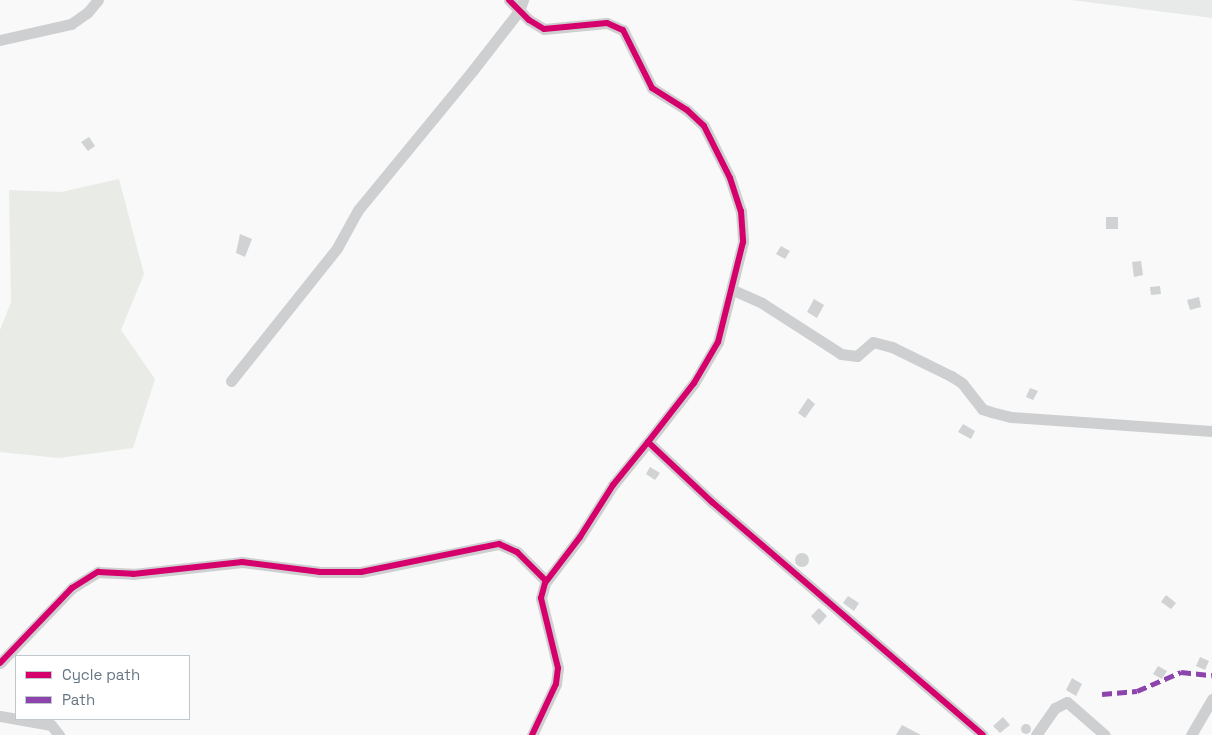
<!DOCTYPE html>
<html>
<head>
<meta charset="utf-8">
<style>
  body { margin:0 }
  #map { position:relative; width:1212px; height:735px; overflow:hidden; background:#f9f9f9; font-family:"Space Grotesk",sans-serif }
  div>[style] { position:absolute }
  [style*='--x'] { left:calc(var(--x)*1px); top:calc(var(--y)*1px); width:calc(var(--w)*1px); rotate:calc(var(--a)*1deg) }
  .built>* { inset:0; background:#e8e9e9 }
  .green>* { inset:0; background:#e8ebe6 }
  .building>* { inset:0; background:#d0d2d3 }
  .round { border-radius:50% }
  .minor>* { height:11px; margin:-5.5px; padding:0 5.5px; transform-origin:5.5px; border-radius:5.5px; background:#cecfd0 }
  .quiet>* { height:5px; margin-top:-2.5px; transform-origin:0; background:repeating-linear-gradient(90deg,#8e44ad 0 10px,transparent 0 15px) }
  .cycleway>* { height:6px; margin:-3px; padding:0 3px; transform-origin:3px; border-radius:3px; background:#d6006c }
  span { translate:-50% -50%; white-space:nowrap; text-align:center; line-height:1.15; -webkit-text-stroke:5px #fff; paint-order:stroke }
  .legend { position:absolute; left:15px; top:655px; width:175px; height:65px; box-sizing:border-box; background:#fff; border:1px solid #c1c8cd; margin:0; padding:6px 9px; list-style:none; font-size:15px; color:#657683 }
  .legend li { display:flex; align-items:center; gap:10px; height:25px }
  .legend b { width:25px; border:1px solid #c1c8cd }
</style>
</head>
<body>
<div id="map">
  <div class="built">
    <div style="clip-path:polygon(1071px 0,1212px 0,1212px 18px)"></div>
  </div>
  <div class="green">
    <div style="clip-path:polygon(119px 179px,144px 274px,121px 330px,155px 379px,133px 448px,59px 458px,0 452px,0 330px,11px 302px,9px 190px,61px 192px)"></div>
  </div>
  <div class="building">
    <div style="clip-path:polygon(89px 137px,95px 146px,88px 151px,81px 142px)"></div>
    <div style="clip-path:polygon(1106px 217px,1118px 217px,1118px 229px,1106px 229px)"></div>
    <div style="clip-path:polygon(240px 234px,252px 239px,245px 257px,236px 253px)"></div>
    <div style="clip-path:polygon(781px 246px,790px 251px,785px 259px,776px 254px)"></div>
    <div style="clip-path:polygon(1141px 261px,1143px 275px,1134px 277px,1132px 262px)"></div>
    <div style="clip-path:polygon(1160px 286px,1161px 294px,1151px 295px,1150px 287px)"></div>
    <div style="clip-path:polygon(1199px 297px,1201px 307px,1190px 310px,1187px 300px)"></div>
    <div style="clip-path:polygon(814px 299px,824px 305px,817px 318px,807px 312px)"></div>
    <div style="clip-path:polygon(1030px 388px,1038px 391px,1033px 400px,1026px 397px)"></div>
    <div style="clip-path:polygon(808px 398px,815px 404px,805px 418px,798px 413px)"></div>
    <div style="clip-path:polygon(963px 424px,975px 431px,971px 439px,958px 432px)"></div>
    <div style="clip-path:polygon(650px 467px,660px 473px,655px 480px,646px 474px)"></div>
    <div class="round" style="left:795px;top:553px;width:14px;height:14px"></div>
    <div style="clip-path:polygon(1166px 595px,1176px 603px,1171px 609px,1161px 602px)"></div>
    <div style="clip-path:polygon(848px 596px,859px 603px,854px 611px,843px 603px)"></div>
    <div style="clip-path:polygon(819px 608px,827px 616px,819px 625px,811px 616px)"></div>
    <div style="clip-path:polygon(1200px 657px,1209px 661px,1205px 670px,1196px 666px)"></div>
    <div style="clip-path:polygon(1158px 666px,1167px 671px,1162px 679px,1153px 674px)"></div>
    <div style="clip-path:polygon(1072px 678px,1082px 684px,1076px 696px,1066px 690px)"></div>
    <div style="clip-path:polygon(1003px 717px,1010px 725px,1000px 733px,993px 726px)"></div>
    <div class="round" style="left:1021px;top:724px;width:10px;height:10px"></div>
    <div style="clip-path:polygon(902px 725px,921px 735px,896px 735px)"></div>
  </div>
  <div class="minor">
    <div style="--x:509;--y:0;--w:28;--a:45"></div>
    <div style="--x:529;--y:20;--w:17;--a:31"></div>
    <div style="--x:544;--y:29;--w:63;--a:-5.4"></div>
    <div style="--x:607;--y:23;--w:17;--a:24"></div>
    <div style="--x:623;--y:30;--w:65;--a:63.4"></div>
    <div style="--x:652;--y:88;--w:41;--a:32.2"></div>
    <div style="--x:687;--y:110;--w:23;--a:43"></div>
    <div style="--x:704;--y:126;--w:58;--a:63.4"></div>
    <div style="--x:730;--y:178;--w:35;--a:72"></div>
    <div style="--x:741;--y:211;--w:31;--a:86"></div>
    <div style="--x:743;--y:242;--w:103;--a:104"></div>
    <div style="--x:718;--y:342;--w:48;--a:120.3"></div>
    <div style="--x:694;--y:383;--w:75;--a:127.9"></div>
    <div style="--x:0;--y:40;--w:73;--a:-12.7"></div>
    <div style="--x:71;--y:24;--w:19;--a:-35"></div>
    <div style="--x:87;--y:13;--w:17;--a:-50"></div>
    <div style="--x:733;--y:290;--w:32;--a:24"></div>
    <div style="--x:762;--y:303;--w:94;--a:32.8"></div>
    <div style="--x:841;--y:354;--w:16;--a:7"></div>
    <div style="--x:857;--y:356;--w:21;--a:-41"></div>
    <div style="--x:873;--y:342;--w:20;--a:15"></div>
    <div style="--x:892;--y:347;--w:66;--a:26.2"></div>
    <div style="--x:951;--y:376;--w:13;--a:32"></div>
    <div style="--x:962;--y:383;--w:33;--a:52"></div>
    <div style="--x:982;--y:409;--w:9;--a:18"></div>
    <div style="--x:991;--y:412;--w:21;--a:14"></div>
    <div style="--x:1011;--y:417;--w:201;--a:4"></div>
    <div style="--x:231;--y:381;--w:170;--a:-51.4"></div>
    <div style="--x:337;--y:248;--w:43;--a:-61.1"></div>
    <div style="--x:358;--y:210;--w:181;--a:-50.6"></div>
    <div style="--x:473;--y:70;--w:75;--a:-52.1"></div>
    <div style="--x:519;--y:11;--w:12;--a:-70"></div>
    <div style="--x:0;--y:663;--w:104;--a:-46.2"></div>
    <div style="--x:72;--y:588;--w:31;--a:-32"></div>
    <div style="--x:98;--y:572;--w:35;--a:3"></div>
    <div style="--x:133;--y:574;--w:110;--a:-6.3"></div>
    <div style="--x:242;--y:562;--w:79;--a:7.3"></div>
    <div style="--x:320;--y:572;--w:41;--a:0"></div>
    <div style="--x:361;--y:572;--w:141;--a:-11.5"></div>
    <div style="--x:499;--y:544;--w:20;--a:24"></div>
    <div style="--x:517;--y:552;--w:41;--a:45"></div>
    <div style="--x:0;--y:716;--w:52;--a:10"></div>
    <div style="--x:51;--y:725;--w:13;--a:51"></div>
    <div style="--x:532;--y:735;--w:56;--a:-64.8"></div>
    <div style="--x:556;--y:684;--w:16;--a:-83"></div>
    <div style="--x:558;--y:668;--w:72;--a:-103.7"></div>
    <div style="--x:541;--y:598;--w:16;--a:-75"></div>
    <div style="--x:545;--y:583;--w:58;--a:-52.7"></div>
    <div style="--x:580;--y:537;--w:62;--a:-57.6"></div>
    <div style="--x:613;--y:485;--w:55;--a:-50.9"></div>
    <div style="--x:648;--y:442;--w:88;--a:43.2"></div>
    <div style="--x:712;--y:502;--w:357;--a:40.7"></div>
    <div style="--x:1036;--y:735;--w:33;--a:-55"></div>
    <div style="--x:1055;--y:708;--w:13;--a:-27"></div>
    <div style="--x:1067;--y:702;--w:50;--a:41"></div>
    <div style="--x:1191;--y:735;--w:42;--a:-59.7"></div>
  </div>
  <div class="quiet">
    <div style="--x:1102;--y:694;--w:35;--a:-5"></div>
    <div style="--x:1137;--y:691;--w:48;--a:-23.4"></div>
    <div style="--x:1181;--y:672;--w:31;--a:6"></div>
  </div>
  <div class="cycleway">
    <div style="--x:509;--y:0;--w:28;--a:45"></div>
    <div style="--x:529;--y:20;--w:17;--a:31"></div>
    <div style="--x:544;--y:29;--w:63;--a:-5.4"></div>
    <div style="--x:607;--y:23;--w:17;--a:24"></div>
    <div style="--x:623;--y:30;--w:65;--a:63.4"></div>
    <div style="--x:652;--y:88;--w:41;--a:32.2"></div>
    <div style="--x:687;--y:110;--w:23;--a:43"></div>
    <div style="--x:704;--y:126;--w:58;--a:63.4"></div>
    <div style="--x:730;--y:178;--w:35;--a:72"></div>
    <div style="--x:741;--y:211;--w:31;--a:86"></div>
    <div style="--x:743;--y:242;--w:103;--a:104"></div>
    <div style="--x:718;--y:342;--w:48;--a:120.3"></div>
    <div style="--x:694;--y:383;--w:75;--a:127.9"></div>
    <div style="--x:0;--y:663;--w:104;--a:-46.2"></div>
    <div style="--x:72;--y:588;--w:31;--a:-32"></div>
    <div style="--x:98;--y:572;--w:35;--a:3"></div>
    <div style="--x:133;--y:574;--w:110;--a:-6.3"></div>
    <div style="--x:242;--y:562;--w:79;--a:7.3"></div>
    <div style="--x:320;--y:572;--w:41;--a:0"></div>
    <div style="--x:361;--y:572;--w:141;--a:-11.5"></div>
    <div style="--x:499;--y:544;--w:20;--a:24"></div>
    <div style="--x:517;--y:552;--w:41;--a:45"></div>
    <div style="--x:532;--y:735;--w:56;--a:-64.8"></div>
    <div style="--x:556;--y:684;--w:16;--a:-83"></div>
    <div style="--x:558;--y:668;--w:72;--a:-103.7"></div>
    <div style="--x:541;--y:598;--w:16;--a:-75"></div>
    <div style="--x:545;--y:583;--w:58;--a:-52.7"></div>
    <div style="--x:580;--y:537;--w:62;--a:-57.6"></div>
    <div style="--x:613;--y:485;--w:55;--a:-50.9"></div>
    <div style="--x:648;--y:442;--w:88;--a:43.2"></div>
    <div style="--x:712;--y:502;--w:357;--a:40.7"></div>
  </div>
  <ul class="legend">
  <li><b style="height:6px;background:#d6006c"></b>Cycle path</li>
  <li><b style="height:6px;background:#8e44ad"></b>Path</li>
  </ul>
</div>
</body>
</html>
